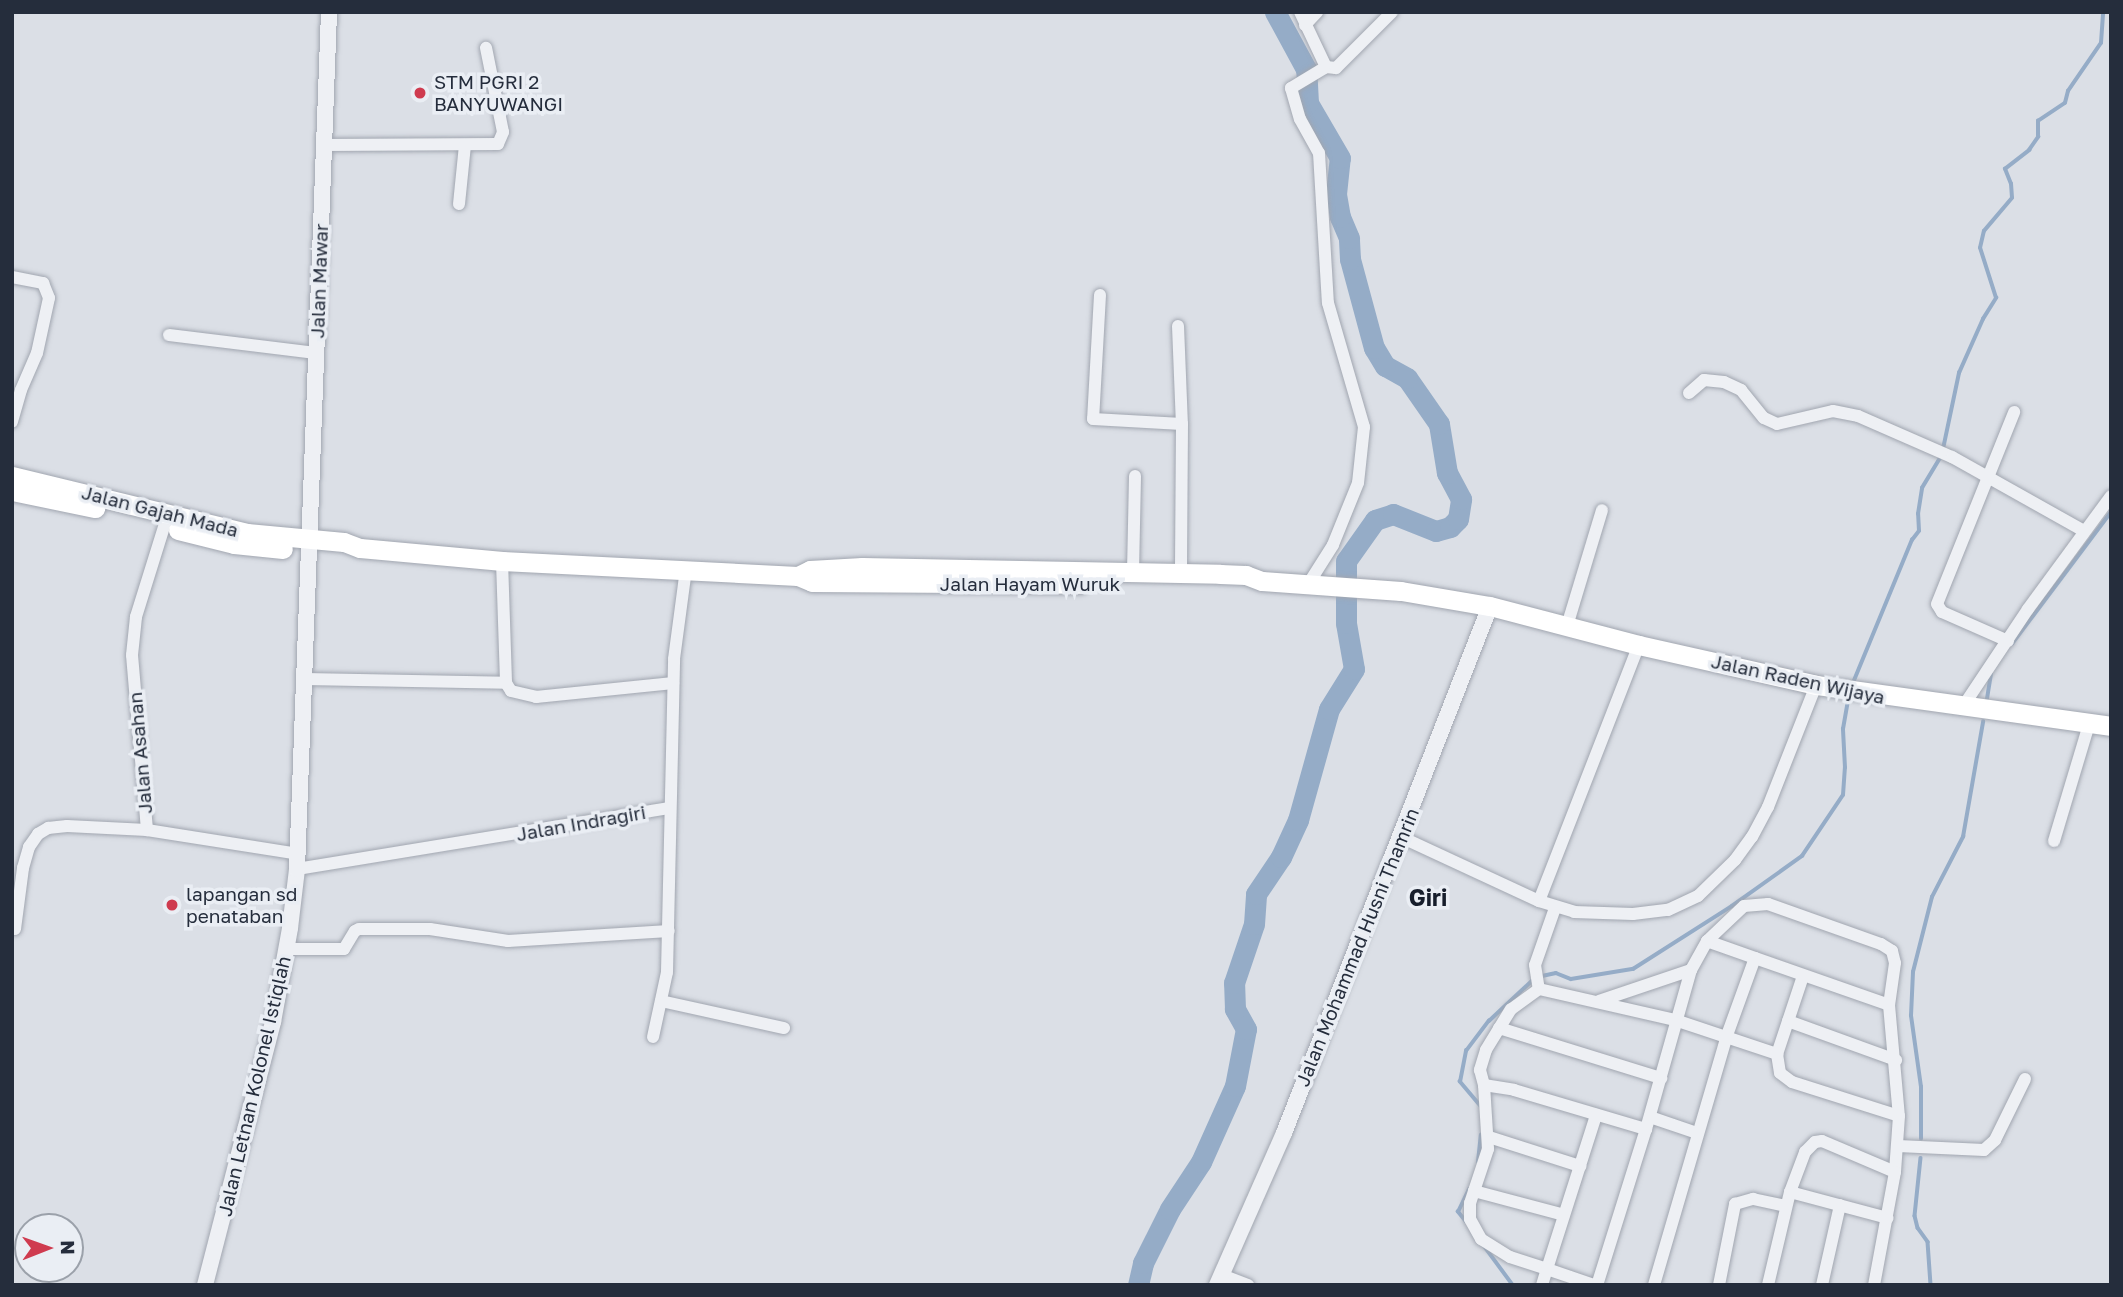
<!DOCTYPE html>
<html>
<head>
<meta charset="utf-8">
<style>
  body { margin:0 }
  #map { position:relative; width:2123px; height:1297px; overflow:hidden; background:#dbdfe6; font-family:"Golos Text",sans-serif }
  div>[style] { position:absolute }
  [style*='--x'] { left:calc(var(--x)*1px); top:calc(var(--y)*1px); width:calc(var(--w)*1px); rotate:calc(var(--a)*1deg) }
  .stream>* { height:3.5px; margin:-1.75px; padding:0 1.75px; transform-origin:1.75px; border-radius:1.75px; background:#95acc7 }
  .river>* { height:21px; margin:-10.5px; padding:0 10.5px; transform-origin:10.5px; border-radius:10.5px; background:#95acc7 }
  .roads { filter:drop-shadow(0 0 2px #a1a6b0) drop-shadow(0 0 2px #a1a6b0) }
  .minor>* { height:12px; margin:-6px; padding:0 6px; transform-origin:6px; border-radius:6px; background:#eef0f4 }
  .tertiary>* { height:16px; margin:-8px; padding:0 8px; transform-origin:8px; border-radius:8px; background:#eef0f4 }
  .trunk>* { height:19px; margin:-9.5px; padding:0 9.5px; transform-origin:9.5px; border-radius:9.5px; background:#fff }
  .dots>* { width:19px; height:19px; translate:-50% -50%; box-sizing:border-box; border:4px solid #eaeef4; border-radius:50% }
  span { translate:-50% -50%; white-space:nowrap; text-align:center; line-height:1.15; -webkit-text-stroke:7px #eaeef4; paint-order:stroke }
  .poi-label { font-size:19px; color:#252d3c }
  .left { translate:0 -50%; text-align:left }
  .street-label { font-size:19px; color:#252d3c }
  .quarter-label { font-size:23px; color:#171e2c; font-weight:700 }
  .frame { position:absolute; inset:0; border:14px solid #252d3c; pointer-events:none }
  .north { position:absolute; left:14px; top:1213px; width:70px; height:70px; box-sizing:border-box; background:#eaeef4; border:2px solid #9ba1aa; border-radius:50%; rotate:89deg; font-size:19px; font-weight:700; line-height:28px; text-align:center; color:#252d3c }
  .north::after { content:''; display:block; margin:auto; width:24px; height:32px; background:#cf3b4f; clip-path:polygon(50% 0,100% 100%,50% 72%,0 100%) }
</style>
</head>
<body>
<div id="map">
  <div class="stream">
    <div style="--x:1943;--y:449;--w:78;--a:-78.1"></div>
    <div style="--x:1959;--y:373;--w:59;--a:-66"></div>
    <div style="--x:1983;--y:319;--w:25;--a:-58"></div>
    <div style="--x:1996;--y:298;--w:52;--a:-107.7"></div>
    <div style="--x:1980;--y:248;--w:17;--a:-77"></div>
    <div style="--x:1984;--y:231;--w:43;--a:-49.7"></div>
    <div style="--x:2012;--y:198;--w:14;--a:-94"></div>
    <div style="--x:2011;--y:184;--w:16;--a:-112"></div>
    <div style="--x:2005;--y:169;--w:31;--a:-38"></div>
    <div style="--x:2029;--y:150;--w:16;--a:-55"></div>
    <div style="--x:2038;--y:137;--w:16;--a:-90"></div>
    <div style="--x:2038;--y:121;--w:32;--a:-34"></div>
    <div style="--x:2065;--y:103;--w:12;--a:-76"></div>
    <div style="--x:2068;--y:91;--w:58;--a:-55.5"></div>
    <div style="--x:2101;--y:43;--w:31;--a:-86"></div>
    <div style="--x:2012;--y:644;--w:165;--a:-53.1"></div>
    <div style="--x:1853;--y:683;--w:155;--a:-67.6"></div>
    <div style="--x:1912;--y:540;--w:11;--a:-52"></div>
    <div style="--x:1919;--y:531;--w:17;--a:-93"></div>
    <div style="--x:1918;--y:514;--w:26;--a:-81"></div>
    <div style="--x:1922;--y:488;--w:37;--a:-59"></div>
    <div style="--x:1987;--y:699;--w:25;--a:-81"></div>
    <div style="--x:1542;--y:976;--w:14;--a:-12"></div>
    <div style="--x:1556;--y:973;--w:16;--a:22"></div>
    <div style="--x:1571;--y:979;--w:63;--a:-9.2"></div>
    <div style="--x:1633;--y:969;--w:117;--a:-32.5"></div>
    <div style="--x:1732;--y:906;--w:86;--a:-35.5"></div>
    <div style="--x:1802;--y:856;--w:73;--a:-56.1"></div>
    <div style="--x:1843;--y:795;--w:27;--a:-86"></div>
    <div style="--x:1845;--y:768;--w:39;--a:-93"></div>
    <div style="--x:1843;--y:729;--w:27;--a:-80"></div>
    <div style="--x:1481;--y:1107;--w:33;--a:-130"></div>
    <div style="--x:1460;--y:1082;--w:32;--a:-79"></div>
    <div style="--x:1466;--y:1051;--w:38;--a:-53"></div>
    <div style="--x:1489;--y:1021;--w:62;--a:-43"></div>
    <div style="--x:1921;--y:1139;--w:52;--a:-90"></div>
    <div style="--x:1921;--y:1087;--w:72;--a:-98"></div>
    <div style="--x:1911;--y:1016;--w:44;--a:-87.4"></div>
    <div style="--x:1913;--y:972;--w:77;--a:-75.8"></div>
    <div style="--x:1932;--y:897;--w:68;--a:-62.7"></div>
    <div style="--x:1963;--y:837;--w:117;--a:-80.1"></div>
    <div style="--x:1921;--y:1158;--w:58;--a:95.9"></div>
    <div style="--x:1915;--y:1216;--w:12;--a:76"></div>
    <div style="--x:1918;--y:1228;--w:17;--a:54"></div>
    <div style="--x:1928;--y:1242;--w:43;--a:86"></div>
    <div style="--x:1478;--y:1162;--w:27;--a:-84"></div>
    <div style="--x:1466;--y:1222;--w:13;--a:-129"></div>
    <div style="--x:1458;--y:1212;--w:25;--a:-64"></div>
    <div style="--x:1485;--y:1247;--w:47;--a:53.6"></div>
  </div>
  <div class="river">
    <div style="--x:1138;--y:1285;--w:23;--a:-77"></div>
    <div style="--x:1143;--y:1263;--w:60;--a:-63.4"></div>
    <div style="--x:1170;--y:1209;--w:56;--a:-56.6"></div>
    <div style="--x:1201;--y:1162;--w:83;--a:-65.9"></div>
    <div style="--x:1235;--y:1086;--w:58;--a:-79.1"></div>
    <div style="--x:1246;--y:1029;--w:23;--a:-119"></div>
    <div style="--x:1235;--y:1009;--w:26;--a:-92"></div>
    <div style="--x:1234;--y:983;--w:62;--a:-71.3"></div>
    <div style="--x:1254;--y:924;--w:30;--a:-86"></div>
    <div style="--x:1256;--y:894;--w:45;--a:-56"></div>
    <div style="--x:1281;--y:857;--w:41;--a:-65.3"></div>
    <div style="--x:1298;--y:820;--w:115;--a:-74.4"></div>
    <div style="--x:1329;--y:709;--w:47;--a:-58"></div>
    <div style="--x:1354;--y:669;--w:47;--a:-99.9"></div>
    <div style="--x:1346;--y:623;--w:62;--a:-90"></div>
    <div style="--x:1346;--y:561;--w:50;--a:-54.7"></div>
    <div style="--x:1375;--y:520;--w:19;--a:-18"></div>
    <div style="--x:1393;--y:514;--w:46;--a:21.6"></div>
    <div style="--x:1436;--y:531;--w:15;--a:-16"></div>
    <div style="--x:1450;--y:527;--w:11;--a:-45"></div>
    <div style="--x:1458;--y:519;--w:20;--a:-81"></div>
    <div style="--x:1461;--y:499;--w:30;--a:-118"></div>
    <div style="--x:1447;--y:473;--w:50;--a:-99.3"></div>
    <div style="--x:1439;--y:424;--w:56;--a:-124.8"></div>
    <div style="--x:1407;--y:378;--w:25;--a:-151"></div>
    <div style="--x:1385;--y:366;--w:21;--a:-121"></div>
    <div style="--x:1374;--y:348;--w:92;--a:-105.1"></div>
    <div style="--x:1350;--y:259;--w:21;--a:-93"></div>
    <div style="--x:1349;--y:238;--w:23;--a:-113"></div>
    <div style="--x:1340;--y:217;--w:23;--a:-100"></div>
    <div style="--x:1336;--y:194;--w:36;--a:-84"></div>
    <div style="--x:1340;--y:158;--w:64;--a:-120.2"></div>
    <div style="--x:1308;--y:103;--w:34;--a:-93"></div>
    <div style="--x:1306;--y:69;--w:65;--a:-118.5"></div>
  </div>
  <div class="roads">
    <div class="minor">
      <div style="--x:1300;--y:12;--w:61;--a:64.7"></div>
      <div style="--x:1326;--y:67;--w:41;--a:149"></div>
      <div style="--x:1291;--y:88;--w:32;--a:74"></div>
      <div style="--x:1300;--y:119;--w:39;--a:61"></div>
      <div style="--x:1319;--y:153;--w:150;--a:86.6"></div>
      <div style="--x:1328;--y:303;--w:129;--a:73.8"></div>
      <div style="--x:1364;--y:427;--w:56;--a:96.1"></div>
      <div style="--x:1358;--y:483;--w:67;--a:112"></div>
      <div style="--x:1333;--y:545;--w:45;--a:122.3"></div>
      <div style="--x:1305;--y:25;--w:18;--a:-47"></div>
      <div style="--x:1326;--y:67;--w:10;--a:6"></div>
      <div style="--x:1336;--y:68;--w:79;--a:-45"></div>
      <div style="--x:324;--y:145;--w:174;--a:-0.3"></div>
      <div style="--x:498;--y:144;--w:13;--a:-67"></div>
      <div style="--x:503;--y:132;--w:86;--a:-101.4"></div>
      <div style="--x:459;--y:204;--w:59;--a:-84.2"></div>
      <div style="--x:12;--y:277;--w:32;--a:11"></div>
      <div style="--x:43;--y:283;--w:16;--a:68"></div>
      <div style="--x:49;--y:298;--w:56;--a:102.3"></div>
      <div style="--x:37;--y:353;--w:40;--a:113.4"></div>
      <div style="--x:21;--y:390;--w:33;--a:106"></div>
      <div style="--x:1100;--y:295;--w:124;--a:93.2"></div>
      <div style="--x:1093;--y:419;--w:89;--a:3.2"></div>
      <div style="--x:1178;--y:326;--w:98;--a:87.7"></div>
      <div style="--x:1182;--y:424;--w:149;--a:90.4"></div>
      <div style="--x:169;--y:335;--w:148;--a:7"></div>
      <div style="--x:1689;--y:393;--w:20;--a:-41"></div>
      <div style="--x:1704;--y:380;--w:20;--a:6"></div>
      <div style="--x:1724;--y:382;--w:19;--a:25"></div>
      <div style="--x:1741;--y:390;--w:36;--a:51"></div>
      <div style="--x:1764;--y:418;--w:14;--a:25"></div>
      <div style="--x:1777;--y:424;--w:57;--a:-13.1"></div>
      <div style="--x:1833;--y:411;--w:25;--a:11"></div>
      <div style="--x:1858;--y:416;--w:103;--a:23.6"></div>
      <div style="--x:1952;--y:457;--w:151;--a:29.3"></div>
      <div style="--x:168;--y:514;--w:108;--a:107.3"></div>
      <div style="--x:136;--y:617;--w:38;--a:96"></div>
      <div style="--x:132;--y:655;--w:176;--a:85.1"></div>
      <div style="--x:147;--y:830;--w:153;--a:9"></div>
      <div style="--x:502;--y:561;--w:122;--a:88.1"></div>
      <div style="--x:506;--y:683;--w:9;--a:58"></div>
      <div style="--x:511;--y:691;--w:26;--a:13"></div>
      <div style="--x:536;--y:697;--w:138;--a:-5.8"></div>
      <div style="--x:1133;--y:572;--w:96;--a:-88.8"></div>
      <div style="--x:1567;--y:626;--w:121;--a:-73.2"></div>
      <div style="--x:2008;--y:641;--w:72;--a:-156.3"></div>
      <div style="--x:1942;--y:612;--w:9;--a:-122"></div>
      <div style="--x:1937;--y:604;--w:207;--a:-68.1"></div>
      <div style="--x:305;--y:679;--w:201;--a:1.1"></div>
      <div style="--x:1962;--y:708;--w:119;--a:-56.3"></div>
      <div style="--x:2028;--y:609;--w:140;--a:-53.7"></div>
      <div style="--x:1401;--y:837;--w:152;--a:24.9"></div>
      <div style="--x:1539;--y:901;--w:275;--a:-68.7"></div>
      <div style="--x:2054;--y:841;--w:122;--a:-73.3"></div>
      <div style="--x:297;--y:869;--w:378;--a:-9.3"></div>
      <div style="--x:1539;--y:901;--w:37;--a:17"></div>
      <div style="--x:1574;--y:912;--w:59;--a:1.9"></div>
      <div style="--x:1633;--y:914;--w:35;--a:-7"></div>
      <div style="--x:1668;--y:910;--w:33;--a:-25"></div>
      <div style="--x:1698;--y:896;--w:52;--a:-44.2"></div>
      <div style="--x:1735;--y:860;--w:29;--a:-54"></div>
      <div style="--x:1752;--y:837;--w:34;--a:-62"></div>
      <div style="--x:1768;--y:807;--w:131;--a:-68.5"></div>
      <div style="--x:1555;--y:908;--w:60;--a:109.3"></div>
      <div style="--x:1535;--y:965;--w:24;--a:81"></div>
      <div style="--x:1539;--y:989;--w:139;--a:12.8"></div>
      <div style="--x:1675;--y:1020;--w:108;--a:18.4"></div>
      <div style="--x:15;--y:929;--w:62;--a:-82.5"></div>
      <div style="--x:23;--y:868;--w:22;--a:-74"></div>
      <div style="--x:29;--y:847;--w:16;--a:-55"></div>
      <div style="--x:38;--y:834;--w:12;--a:-31"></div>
      <div style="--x:48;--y:828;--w:19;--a:-6"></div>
      <div style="--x:67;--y:826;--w:80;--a:2.9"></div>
      <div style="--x:286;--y:949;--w:58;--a:0"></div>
      <div style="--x:344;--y:949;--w:21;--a:-59"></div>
      <div style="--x:355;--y:931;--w:4;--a:-27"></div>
      <div style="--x:359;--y:929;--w:71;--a:0"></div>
      <div style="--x:430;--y:929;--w:79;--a:8.7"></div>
      <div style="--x:508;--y:941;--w:161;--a:-3.6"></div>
      <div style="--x:1755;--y:958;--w:142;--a:19.3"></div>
      <div style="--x:1803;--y:976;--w:82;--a:108.4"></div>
      <div style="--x:1777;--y:1054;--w:19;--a:81"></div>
      <div style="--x:1780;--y:1073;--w:15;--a:37"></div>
      <div style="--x:1792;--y:1082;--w:112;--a:17.6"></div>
      <div style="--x:1539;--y:989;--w:34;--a:144"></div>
      <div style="--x:1511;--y:1009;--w:48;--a:121.4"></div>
      <div style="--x:1486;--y:1050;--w:21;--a:107"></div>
      <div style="--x:1480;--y:1070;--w:16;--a:75"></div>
      <div style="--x:1484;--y:1085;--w:30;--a:9"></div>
      <div style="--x:1514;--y:1090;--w:138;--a:16.5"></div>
      <div style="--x:1646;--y:1129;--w:164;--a:107.4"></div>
      <div style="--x:661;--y:1001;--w:126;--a:12.4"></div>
      <div style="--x:1599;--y:1001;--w:97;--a:-18.6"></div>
      <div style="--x:1788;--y:1021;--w:115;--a:19.9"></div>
      <div style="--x:1499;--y:1028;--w:170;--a:17.2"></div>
      <div style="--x:653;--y:1037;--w:66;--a:-77.8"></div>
      <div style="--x:667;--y:972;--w:313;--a:-88.7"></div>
      <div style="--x:674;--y:659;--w:91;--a:-82.4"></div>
      <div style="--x:1484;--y:1085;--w:64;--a:86.4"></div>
      <div style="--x:1488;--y:1149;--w:44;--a:108.4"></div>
      <div style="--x:1474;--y:1191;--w:93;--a:14.9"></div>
      <div style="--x:1650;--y:1117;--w:50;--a:18.8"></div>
      <div style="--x:1646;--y:1129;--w:165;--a:-74.2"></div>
      <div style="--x:1691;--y:970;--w:33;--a:-61"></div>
      <div style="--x:1707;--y:941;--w:51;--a:-43.4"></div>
      <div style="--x:1744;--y:906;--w:24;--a:-5"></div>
      <div style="--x:1768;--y:904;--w:120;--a:19.5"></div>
      <div style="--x:1881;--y:944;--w:13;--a:32"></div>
      <div style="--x:1892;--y:951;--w:12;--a:76"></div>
      <div style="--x:1895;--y:963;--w:42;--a:98.1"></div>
      <div style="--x:1889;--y:1005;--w:111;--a:84.9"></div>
      <div style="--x:1899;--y:1116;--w:56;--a:94.1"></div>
      <div style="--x:1489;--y:1137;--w:96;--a:17.7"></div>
      <div style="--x:1898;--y:1146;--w:86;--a:2.7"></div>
      <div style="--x:1984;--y:1150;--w:15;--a:-42"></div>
      <div style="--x:1995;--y:1140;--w:68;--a:-63.8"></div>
      <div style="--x:1474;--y:1191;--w:13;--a:108"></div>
      <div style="--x:1470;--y:1203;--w:16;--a:90"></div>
      <div style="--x:1470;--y:1219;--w:23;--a:61"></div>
      <div style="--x:1481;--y:1239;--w:34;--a:32"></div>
      <div style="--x:1510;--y:1257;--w:39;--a:18"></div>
      <div style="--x:1547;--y:1269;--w:162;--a:-72.3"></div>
      <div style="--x:1790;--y:1192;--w:101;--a:14.9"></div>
      <div style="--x:1222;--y:1275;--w:28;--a:21"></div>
      <div style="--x:1542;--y:1285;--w:17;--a:-73"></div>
      <div style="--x:1547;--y:1269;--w:50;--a:18.8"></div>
      <div style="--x:1654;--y:1285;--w:257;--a:-73.7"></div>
      <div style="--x:1726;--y:1038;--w:85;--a:-70.1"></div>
      <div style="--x:1755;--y:958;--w:51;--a:-160.5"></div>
      <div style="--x:1719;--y:1285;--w:83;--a:-78.8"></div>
      <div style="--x:1735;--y:1204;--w:19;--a:-16"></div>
      <div style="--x:1753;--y:1199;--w:33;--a:12"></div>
      <div style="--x:1768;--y:1285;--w:96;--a:-76.7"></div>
      <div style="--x:1790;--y:1192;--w:43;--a:-69.4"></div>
      <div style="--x:1805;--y:1152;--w:14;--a:-45"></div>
      <div style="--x:1815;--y:1142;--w:7;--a:-8"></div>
      <div style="--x:1822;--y:1141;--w:79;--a:23"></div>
      <div style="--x:1895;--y:1172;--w:115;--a:100.5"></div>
      <div style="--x:1822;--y:1285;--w:82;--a:-77.3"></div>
    </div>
    <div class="tertiary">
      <div style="--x:205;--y:1285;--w:272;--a:-75.5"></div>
      <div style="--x:273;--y:1022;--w:96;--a:-79.7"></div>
      <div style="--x:290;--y:928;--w:59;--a:-83.2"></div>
      <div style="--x:297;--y:869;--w:858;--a:-87.86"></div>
      <div style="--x:1217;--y:1285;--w:166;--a:-66.2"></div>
      <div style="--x:1284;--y:1133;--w:566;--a:-68.65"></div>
    </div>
    <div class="trunk">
      <div style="--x:12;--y:476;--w:242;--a:13.6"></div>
      <div style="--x:247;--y:533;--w:97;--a:5.3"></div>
      <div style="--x:344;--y:542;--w:17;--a:21"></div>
      <div style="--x:360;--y:548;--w:143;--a:5.2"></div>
      <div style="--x:502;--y:561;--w:296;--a:2.9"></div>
      <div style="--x:798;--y:576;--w:15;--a:23"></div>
      <div style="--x:812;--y:582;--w:268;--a:0.4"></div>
      <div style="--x:12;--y:491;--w:85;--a:11.6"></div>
      <div style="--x:178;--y:530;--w:58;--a:14"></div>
      <div style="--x:234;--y:544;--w:49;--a:5.8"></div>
      <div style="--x:798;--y:576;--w:13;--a:-27"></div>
      <div style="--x:810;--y:570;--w:52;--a:-3.3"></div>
      <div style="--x:862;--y:567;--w:358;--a:1.1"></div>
      <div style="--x:1220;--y:574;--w:26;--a:2"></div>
      <div style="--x:1246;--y:575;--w:17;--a:21"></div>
      <div style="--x:1262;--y:581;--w:139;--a:4.1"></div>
      <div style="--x:1401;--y:591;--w:90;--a:9.6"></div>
      <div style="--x:1490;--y:606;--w:154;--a:14.7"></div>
      <div style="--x:1639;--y:645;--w:181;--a:12.7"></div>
      <div style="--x:1816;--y:685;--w:298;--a:7.9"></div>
    </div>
  </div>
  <div class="dots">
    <div style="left:420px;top:93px;background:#cf3b4f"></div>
    <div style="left:172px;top:905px;background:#cf3b4f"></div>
  </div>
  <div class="poi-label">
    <span class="left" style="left:434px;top:93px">STM PGRI 2<br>BANYUWANGI</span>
    <span class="left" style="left:186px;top:905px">lapangan sd<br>penataban</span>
  </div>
  <div class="street-label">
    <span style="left:319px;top:281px;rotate:-88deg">Jalan Mawar</span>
    <span style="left:160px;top:511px;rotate:14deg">Jalan Gajah Mada</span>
    <span style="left:1030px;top:584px">Jalan Hayam Wuruk</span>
    <span style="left:1798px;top:679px;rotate:12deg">Jalan Raden Wijaya</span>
    <span style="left:140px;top:753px;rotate:-95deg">Jalan Asahan</span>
    <span style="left:581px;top:823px;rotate:-10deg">Jalan Indragiri</span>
    <span style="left:1357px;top:947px;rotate:-68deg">Jalan Mohammad Husni Thamrin</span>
    <span style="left:254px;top:1086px;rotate:-77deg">Jalan Letnan Kolonel Istiqlah</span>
  </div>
  <div class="quarter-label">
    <span style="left:1428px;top:897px">Giri</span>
  </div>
  <div class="frame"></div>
  <div class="north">N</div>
</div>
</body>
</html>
